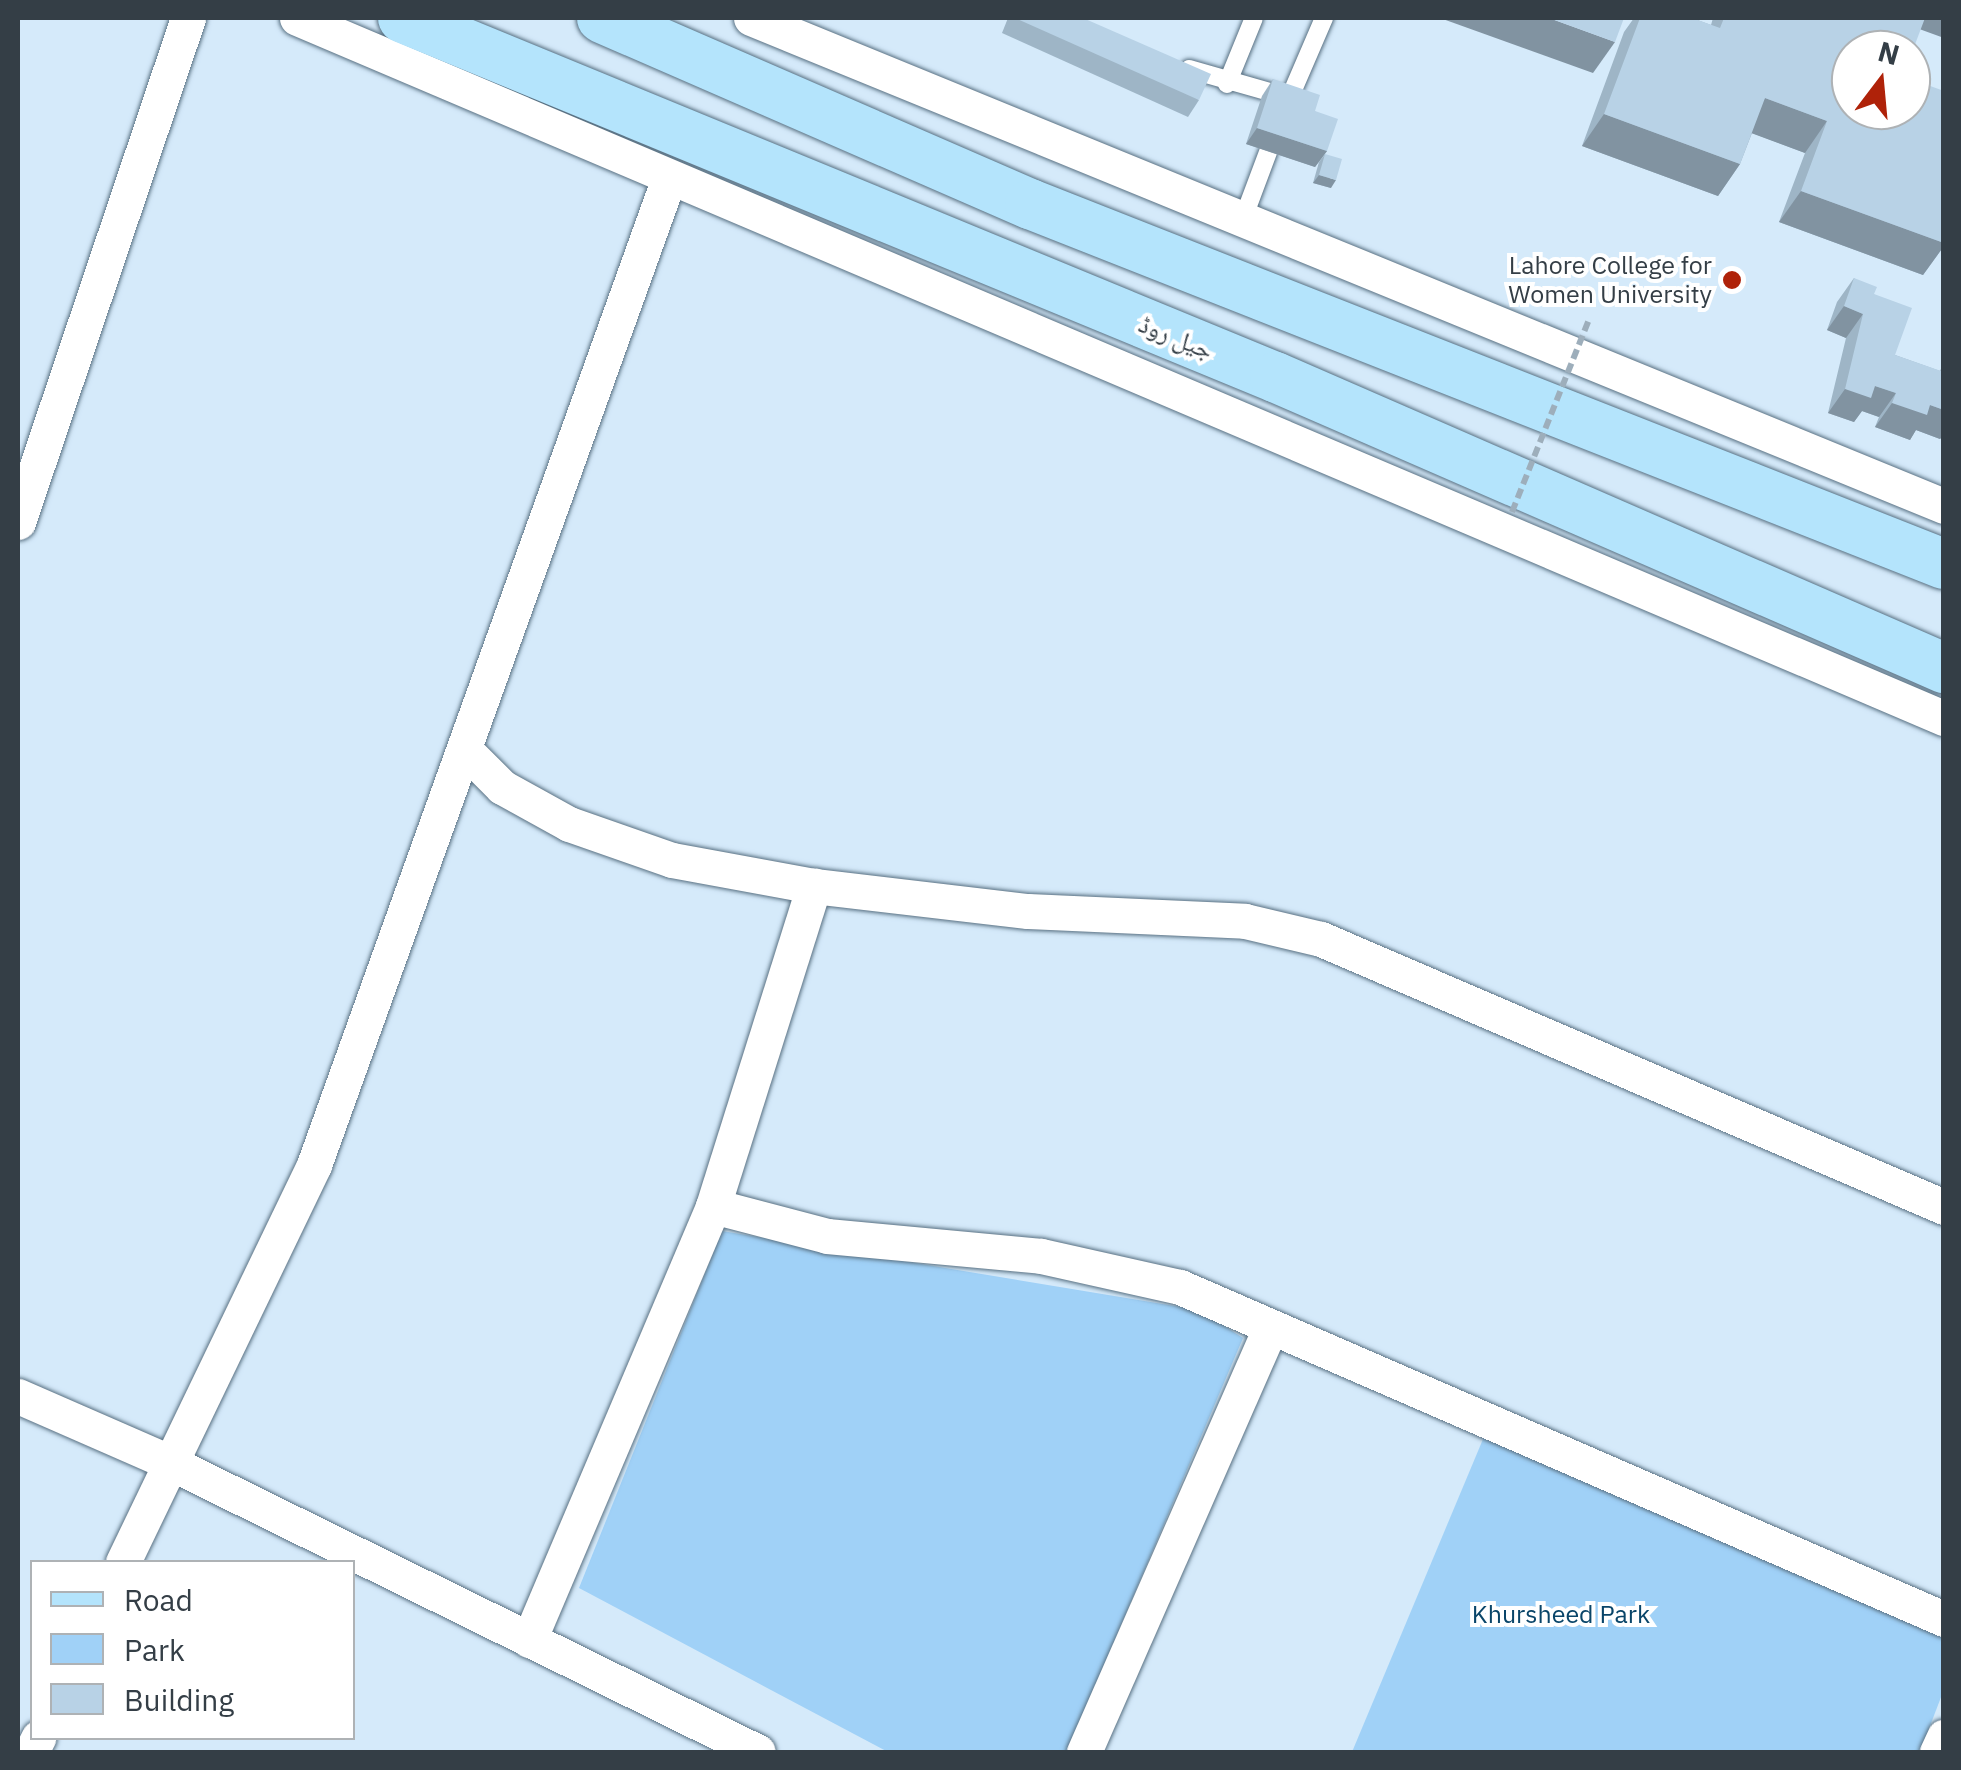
<!DOCTYPE html>
<html>
<head>
<meta charset="utf-8">
<style>
  body { margin:0 }
  #map { position:relative; width:1961px; height:1770px; overflow:hidden; background:#d5eafa; font-family:"IBM Plex Sans","Noto Naskh Arabic",sans-serif }
  div>[style] { position:absolute }
  [style*='--x'] { left:calc(var(--x)*1px); top:calc(var(--y)*1px); width:calc(var(--w)*1px); rotate:calc(var(--a)*1deg) }
  .green>* { inset:0; background:#a0d1f7 }
  .roads { filter:drop-shadow(0 0 2px #587082) drop-shadow(0 0 2px #587082) }
  .lane>* { height:18px; margin:-9px; padding:0 9px; transform-origin:9px; border-radius:9px; background:#fff }
  .street>* { height:35px; margin:-17.5px; padding:0 17.5px; transform-origin:17.5px; border-radius:17.5px; background:#fff }
  .secondary>* { height:50px; margin:-25px; padding:0 25px; transform-origin:25px; border-radius:25px; background:#b4e4fc }
  .path-bridge>* { height:6px; margin-top:-3px; transform-origin:0; background:repeating-linear-gradient(90deg,#9daebb 0 10px,transparent 0 15px) }
  .wall>* { inset:0; background:#9eb5c6 }
  .shaded-wall>* { inset:0; background:#8193a1 }
  .building>* { inset:0; background:#b8d2e6 }
  .dots>* { width:28px; height:28px; translate:-50% -50%; box-sizing:border-box; border:5px solid #fff; border-radius:50% }
  span { translate:-50% -50%; white-space:nowrap; text-align:center; line-height:1.15; -webkit-text-stroke:8px #fff; paint-order:stroke }
  .poi-label { font-size:25px; color:#343e46 }
  .right { translate:-100% -50%; text-align:right }
  .street-label { font-size:25px; color:#343e46 }
  .park-label { font-size:25px; color:#094569 }
  .frame { position:absolute; inset:0; border:20px solid #343e46; pointer-events:none }
  .legend { position:absolute; left:30px; top:1560px; width:325px; height:180px; box-sizing:border-box; background:#fff; border:2px solid #aeb2b5; margin:0; padding:12px 18px; list-style:none; font-size:30px; color:#343e46 }
  .legend li { display:flex; align-items:center; gap:20px; height:50px }
  .legend b { width:50px; border:2px solid #aeb2b5 }
  .north { position:absolute; left:1831px; top:30px; width:100px; height:100px; box-sizing:border-box; background:#fff; border:2px solid #aeb2b5; border-radius:50%; rotate:16deg; font-size:28px; font-weight:700; line-height:40px; text-align:center; color:#343e46 }
  .north::after { content:''; display:block; margin:auto; width:35px; height:45px; background:#af2209; clip-path:polygon(50% 0,100% 100%,50% 72%,0 100%) }
</style>
</head>
<body>
<div id="map">
  <div class="green">
    <div style="clip-path:polygon(722px 1231px,1199px 1310px,1243px 1338px,1067px 1752px,888px 1752px,579px 1588px)"></div>
    <div style="clip-path:polygon(1486px 1432px,1943px 1625px,1943px 1692px,1920px 1752px,1352px 1752px)"></div>
  </div>
  <div class="roads">
    <div class="lane">
      <div style="--x:1189;--y:69;--w:99;--a:15.9"></div>
      <div style="--x:1227;--y:84;--w:71;--a:-67.8"></div>
      <div style="--x:1287;--y:104;--w:94;--a:-66.7"></div>
      <div style="--x:1243;--y:219;--w:72;--a:-69.5"></div>
    </div>
    <div class="street">
      <div style="--x:297;--y:18;--w:1790;--a:23.03"></div>
      <div style="--x:751;--y:18;--w:1289;--a:22.25"></div>
      <div style="--x:18;--y:522;--w:532;--a:-71.36"></div>
      <div style="--x:464;--y:749;--w:54;--a:45"></div>
      <div style="--x:502;--y:787;--w:77;--a:28.9"></div>
      <div style="--x:569;--y:824;--w:109;--a:19.3"></div>
      <div style="--x:672;--y:860;--w:144;--a:10.4"></div>
      <div style="--x:814;--y:886;--w:215;--a:6.7"></div>
      <div style="--x:1028;--y:911;--w:217;--a:2.6"></div>
      <div style="--x:1245;--y:921;--w:78;--a:13.3"></div>
      <div style="--x:1321;--y:939;--w:678;--a:23.28"></div>
      <div style="--x:713;--y:1206;--w:118;--a:14.7"></div>
      <div style="--x:827;--y:1236;--w:215;--a:5.3"></div>
      <div style="--x:1041;--y:1256;--w:142;--a:12.6"></div>
      <div style="--x:1180;--y:1287;--w:833;--a:23.49"></div>
      <div style="--x:18;--y:1396;--w:167;--a:23.6"></div>
      <div style="--x:171;--y:1463;--w:654;--a:26.21"></div>
      <div style="--x:123;--y:1562;--w:441;--a:-64.3"></div>
      <div style="--x:314;--y:1165;--w:1049;--a:-70.22"></div>
      <div style="--x:529;--y:1640;--w:471;--a:-67"></div>
      <div style="--x:713;--y:1206;--w:336;--a:-72.5"></div>
      <div style="--x:31;--y:1752;--w:16;--a:-63"></div>
      <div style="--x:1084;--y:1752;--w:462;--a:-66.3"></div>
      <div style="--x:1937;--y:1752;--w:17;--a:-65"></div>
    </div>
    <div class="secondary">
      <div style="--x:403;--y:18;--w:943;--a:22.38"></div>
      <div style="--x:1275;--y:377;--w:730;--a:23.51"></div>
      <div style="--x:602;--y:18;--w:467;--a:23.5"></div>
      <div style="--x:1030;--y:204;--w:982;--a:21.5"></div>
    </div>
  </div>
  <div class="path-bridge">
    <div style="--x:1512;--y:512;--w:205;--a:-68.2"></div>
  </div>
  <div class="wall">
    <div style="clip-path:polygon(1008px 18px,1083px 18px,1199px 100px,1188px 117px,1002px 33px)"></div>
    <div style="clip-path:polygon(1634px 18px,1692px 18px,1711px 25px,1713px 18px,1944px 18px,1920px 29px,1851px 110px,1944px 91px,1944px 246px,1923px 275px,1779px 222px,1805px 153px,1752px 133px,1740px 164px,1718px 196px,1582px 146px,1624px 32px)"></div>
    <div style="clip-path:polygon(1273px 79px,1315px 111px,1327px 151px,1315px 167px,1246px 144px,1262px 96px)"></div>
    <div style="clip-path:polygon(1325px 154px,1331px 188px,1313px 183px,1319px 162px)"></div>
    <div style="clip-path:polygon(1854px 278px,1874px 294px,1895px 355px,1940px 371px,1944px 362px,1944px 435px,1940px 439px,1916px 430px,1910px 440px,1875px 427px,1879px 417px,1862px 411px,1854px 422px,1828px 413px,1846px 338px,1827px 330px,1837px 302px)"></div>
  </div>
  <div class="shaded-wall">
    <div style="clip-path:polygon(1440px 18px,1549px 18px,1615px 42px,1593px 73px)"></div>
    <div style="clip-path:polygon(1917px 18px,1944px 18px,1944px 38px,1911px 26px)"></div>
    <div style="clip-path:polygon(1765px 98px,1827px 121px,1805px 153px,1743px 130px)"></div>
    <div style="clip-path:polygon(1604px 114px,1740px 164px,1718px 196px,1582px 146px)"></div>
    <div style="clip-path:polygon(1257px 128px,1327px 151px,1315px 167px,1246px 144px)"></div>
    <div style="clip-path:polygon(1319px 175px,1336px 180px,1331px 188px,1313px 183px)"></div>
    <div style="clip-path:polygon(1801px 191px,1944px 243px,1944px 246px,1923px 275px,1779px 222px)"></div>
    <div style="clip-path:polygon(1844px 306px,1863px 314px,1846px 338px,1827px 330px)"></div>
    <div style="clip-path:polygon(1875px 386px,1896px 393px,1879px 417px,1862px 411px,1854px 422px,1828px 413px,1845px 389px)"></div>
    <div style="clip-path:polygon(1892px 403px,1930px 405px,1944px 410px,1944px 435px,1940px 439px,1916px 430px,1910px 440px,1875px 427px)"></div>
  </div>
  <div class="building">
    <div style="clip-path:polygon(1015px 18px,1083px 18px,1211px 74px,1199px 100px)"></div>
    <div style="clip-path:polygon(1549px 18px,1624px 18px,1615px 42px)"></div>
    <div style="clip-path:polygon(1640px 18px,1692px 18px,1720px 28px,1724px 18px,1925px 18px,1911px 55px,1911px 50px,1851px 50px,1851px 110px,1911px 110px,1911px 79px,1944px 91px,1944px 243px,1801px 191px,1827px 121px,1765px 98px,1740px 164px,1604px 114px)"></div>
    <div style="clip-path:polygon(1273px 79px,1320px 95px,1315px 111px,1338px 119px,1327px 151px,1257px 128px)"></div>
    <div style="clip-path:polygon(1325px 154px,1342px 159px,1336px 180px,1319px 175px)"></div>
    <div style="clip-path:polygon(1854px 278px,1877px 287px,1874px 294px,1912px 308px,1895px 355px,1944px 372px,1944px 410px,1930px 405px,1927px 415px,1892px 403px,1896px 393px,1875px 386px,1871px 398px,1845px 389px,1863px 314px,1844px 306px)"></div>
  </div>
  <div class="dots">
    <div style="left:1732px;top:280px;background:#af2209"></div>
  </div>
  <div class="poi-label">
    <span class="right" style="left:1712px;top:280px">Lahore College for<br>Women University</span>
  </div>
  <div class="street-label">
    <span style="left:1176px;top:337px;rotate:22deg">جیل روڈ</span>
  </div>
  <div class="park-label">
    <span style="left:1561px;top:1614px">Khursheed Park</span>
  </div>
  <div class="frame"></div>
  <ul class="legend">
  <li><b style="height:12px;background:#b4e4fc"></b>Road</li>
  <li><b style="height:28px;background:#a0d1f7"></b>Park</li>
  <li><b style="height:28px;background:#b8d2e6"></b>Building</li>
  </ul>
  <div class="north">N</div>
</div>
</body>
</html>
